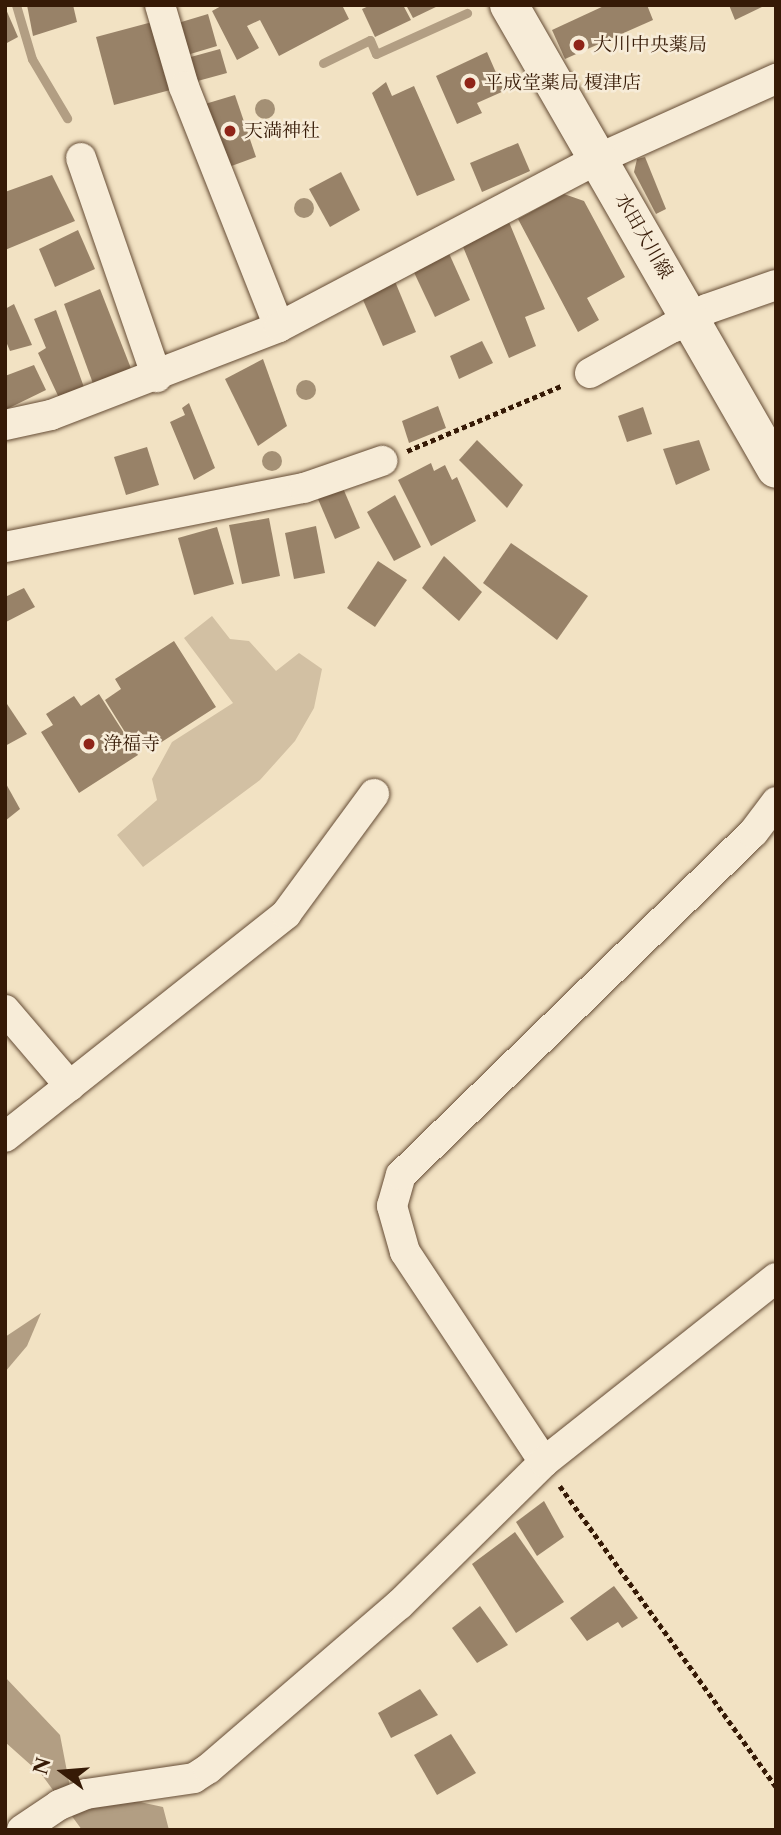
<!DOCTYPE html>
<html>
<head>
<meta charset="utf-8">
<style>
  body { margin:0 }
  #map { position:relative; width:781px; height:1835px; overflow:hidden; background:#f2e2c3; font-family:"Libre Caslon Text","Noto Serif JP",serif }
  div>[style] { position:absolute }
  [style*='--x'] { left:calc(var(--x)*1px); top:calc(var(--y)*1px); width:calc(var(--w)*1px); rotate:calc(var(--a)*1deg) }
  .green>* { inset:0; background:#d2c0a3 }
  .water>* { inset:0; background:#b29e83 }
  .stream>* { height:9px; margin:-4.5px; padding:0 4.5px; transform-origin:4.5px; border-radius:4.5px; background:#b29e83 }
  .building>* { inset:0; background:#988268 }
  .path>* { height:4.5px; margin-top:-2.25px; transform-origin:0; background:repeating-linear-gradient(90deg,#361a06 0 5px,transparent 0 8.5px) }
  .roads { filter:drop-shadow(0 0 2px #654c35) drop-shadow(0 0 2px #654c35) }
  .street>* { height:30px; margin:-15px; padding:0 15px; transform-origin:15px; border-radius:15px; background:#f7ecd8 }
  .secondary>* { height:38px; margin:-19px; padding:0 19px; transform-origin:19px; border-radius:19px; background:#f7ecd8 }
  .trees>* { width:20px; height:20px; margin:-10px; border-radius:50%; background:#a49075 }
  .dots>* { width:19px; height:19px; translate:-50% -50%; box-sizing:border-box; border:4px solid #f7ecd8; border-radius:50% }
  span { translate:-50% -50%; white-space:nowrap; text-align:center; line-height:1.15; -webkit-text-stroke:5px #f7ecd8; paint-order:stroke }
  .poi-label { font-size:19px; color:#361a06 }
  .left { translate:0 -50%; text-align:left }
  .street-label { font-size:19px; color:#361a06 }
  .frame { position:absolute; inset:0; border:7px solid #361a06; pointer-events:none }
  .north { position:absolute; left:28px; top:1737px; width:70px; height:70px; -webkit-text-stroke:5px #f7ecd8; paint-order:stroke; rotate:286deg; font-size:19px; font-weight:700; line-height:28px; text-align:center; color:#361a06 }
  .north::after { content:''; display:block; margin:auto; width:24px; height:32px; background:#361a06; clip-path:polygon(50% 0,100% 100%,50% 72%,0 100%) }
</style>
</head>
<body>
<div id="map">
  <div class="green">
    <div style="clip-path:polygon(212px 616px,230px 639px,249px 641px,276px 671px,299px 653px,322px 669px,314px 708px,295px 741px,260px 780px,143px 867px,117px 835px,157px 800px,152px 779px,172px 742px,233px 703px,184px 638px)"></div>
  </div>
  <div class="water">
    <div style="clip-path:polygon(41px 1313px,27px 1346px,5px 1372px,5px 1337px)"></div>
    <div style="clip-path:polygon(5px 1677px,60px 1735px,70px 1787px,163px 1807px,169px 1830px,82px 1830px,42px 1775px,5px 1742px)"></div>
  </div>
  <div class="stream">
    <div style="--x:16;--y:5;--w:56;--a:73.5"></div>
    <div style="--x:32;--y:59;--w:69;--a:59.3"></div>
    <div style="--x:323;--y:63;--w:52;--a:-26.1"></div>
    <div style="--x:370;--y:40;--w:15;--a:67"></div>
    <div style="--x:376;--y:54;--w:100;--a:-24.3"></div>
  </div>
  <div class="building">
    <div style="clip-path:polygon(27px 5px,73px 5px,77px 22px,33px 36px)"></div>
    <div style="clip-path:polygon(223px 5px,342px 5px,349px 19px,279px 56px,260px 20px,247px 26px,259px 48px,237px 60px,212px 11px)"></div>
    <div style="clip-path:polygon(371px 5px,403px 5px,411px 20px,375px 37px,362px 9px)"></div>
    <div style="clip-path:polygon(406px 5px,440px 5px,413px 18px)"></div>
    <div style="clip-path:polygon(606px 5px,647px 5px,653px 20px,565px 59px,552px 30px)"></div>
    <div style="clip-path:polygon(729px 5px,766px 5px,735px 20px)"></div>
    <div style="clip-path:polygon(5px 7px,18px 37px,5px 44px)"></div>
    <div style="clip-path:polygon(208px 14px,217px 46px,187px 55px,178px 23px)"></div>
    <div style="clip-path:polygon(156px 21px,174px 89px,114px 105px,96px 37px)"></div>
    <div style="clip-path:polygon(220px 49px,227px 73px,194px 82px,187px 58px)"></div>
    <div style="clip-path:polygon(487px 52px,504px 91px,477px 103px,482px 113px,457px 124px,436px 76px)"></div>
    <div style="clip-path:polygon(386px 82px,392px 96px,414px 86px,455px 180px,417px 196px,372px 93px)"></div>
    <div style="clip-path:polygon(235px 95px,256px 157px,226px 168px,205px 104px)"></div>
    <div style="clip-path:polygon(518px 143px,530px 171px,482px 192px,470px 163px)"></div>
    <div style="clip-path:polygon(645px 157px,666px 209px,656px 214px,634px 172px,637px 159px)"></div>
    <div style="clip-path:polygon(341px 172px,360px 210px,330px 227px,309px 189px)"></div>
    <div style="clip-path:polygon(52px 175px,75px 221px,5px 250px,5px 192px)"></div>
    <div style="clip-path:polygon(564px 194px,584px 201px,625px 277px,587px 298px,599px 320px,578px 332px,518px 219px)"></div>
    <div style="clip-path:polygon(509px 222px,545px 309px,525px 317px,536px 346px,509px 358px,461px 242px)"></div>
    <div style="clip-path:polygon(78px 230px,95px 269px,55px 287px,39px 249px)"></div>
    <div style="clip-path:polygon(447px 249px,470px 300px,435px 317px,411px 266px)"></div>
    <div style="clip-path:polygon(394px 279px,416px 332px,383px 346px,360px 293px)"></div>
    <div style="clip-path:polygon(100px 289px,132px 371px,95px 389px,64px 304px)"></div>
    <div style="clip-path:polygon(14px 304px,32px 345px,10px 351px,5px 339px,5px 309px)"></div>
    <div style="clip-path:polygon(56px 310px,85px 390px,60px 400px,38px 353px,46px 348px,34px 319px)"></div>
    <div style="clip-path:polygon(482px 341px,493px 363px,459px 379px,450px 356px)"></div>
    <div style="clip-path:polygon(263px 359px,287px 426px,258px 446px,225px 379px)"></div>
    <div style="clip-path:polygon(34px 365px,46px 390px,5px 410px,5px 376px)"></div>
    <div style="clip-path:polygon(189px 403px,215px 468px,194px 480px,170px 422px,185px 415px,182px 408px)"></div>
    <div style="clip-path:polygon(438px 406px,446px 428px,409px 443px,402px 421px)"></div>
    <div style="clip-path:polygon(643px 407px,652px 434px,627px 442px,618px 416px)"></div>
    <div style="clip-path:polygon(477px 440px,523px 485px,507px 508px,459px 460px)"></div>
    <div style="clip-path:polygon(699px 440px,710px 470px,676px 485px,663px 449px)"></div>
    <div style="clip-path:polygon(147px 447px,159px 485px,126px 495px,114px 457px)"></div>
    <div style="clip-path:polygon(431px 463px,434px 471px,445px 465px,452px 480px,457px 477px,476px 521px,431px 546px,398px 480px)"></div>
    <div style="clip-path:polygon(340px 481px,360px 528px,335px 539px,315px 492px)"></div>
    <div style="clip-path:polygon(395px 495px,421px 547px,394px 561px,367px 512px)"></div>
    <div style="clip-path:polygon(269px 518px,280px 576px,242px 584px,229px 525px)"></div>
    <div style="clip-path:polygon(316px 526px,325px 573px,294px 579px,285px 533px)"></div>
    <div style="clip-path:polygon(217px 527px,234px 584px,194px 595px,178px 538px)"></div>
    <div style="clip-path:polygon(511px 543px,588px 596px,557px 640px,483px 583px)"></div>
    <div style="clip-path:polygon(444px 556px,482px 592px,459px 621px,422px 588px)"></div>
    <div style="clip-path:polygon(378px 561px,407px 580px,375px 627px,347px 608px)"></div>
    <div style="clip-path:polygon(24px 588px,35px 607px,6px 622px,5px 597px)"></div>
    <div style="clip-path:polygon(174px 641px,216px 707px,157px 745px,150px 734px,133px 745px,105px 700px,121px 689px,115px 679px)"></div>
    <div style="clip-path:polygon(99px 694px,138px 755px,79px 793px,41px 732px,53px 725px,46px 714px,74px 696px,81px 706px)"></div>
    <div style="clip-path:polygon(5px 701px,27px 734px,5px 746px)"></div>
    <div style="clip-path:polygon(5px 782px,20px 809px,5px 821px)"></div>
    <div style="clip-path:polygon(544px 1501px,564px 1537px,537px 1556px,516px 1522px)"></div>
    <div style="clip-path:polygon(515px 1532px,564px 1602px,516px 1633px,472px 1564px)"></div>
    <div style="clip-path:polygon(614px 1586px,638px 1618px,622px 1628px,618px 1622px,587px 1641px,570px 1618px)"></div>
    <div style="clip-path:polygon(480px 1606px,508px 1645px,477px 1663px,452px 1628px)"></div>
    <div style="clip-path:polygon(420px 1689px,438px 1715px,391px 1738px,378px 1713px)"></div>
    <div style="clip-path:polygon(451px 1734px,476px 1773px,437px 1795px,414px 1755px)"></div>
  </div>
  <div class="path">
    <div style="--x:407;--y:451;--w:169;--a:-22.9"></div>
    <div style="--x:560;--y:1486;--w:370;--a:54.3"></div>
  </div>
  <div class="roads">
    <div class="street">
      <div style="--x:160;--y:5;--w:85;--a:73.7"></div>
      <div style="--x:184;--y:87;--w:258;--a:68.4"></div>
      <div style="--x:81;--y:158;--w:232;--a:70.9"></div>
      <div style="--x:590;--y:373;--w:93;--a:-29.1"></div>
      <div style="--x:671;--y:328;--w:23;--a:-18"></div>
      <div style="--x:693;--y:321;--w:18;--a:-41"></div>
      <div style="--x:707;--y:309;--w:73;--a:-19.2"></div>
      <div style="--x:5;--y:425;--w:47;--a:-12.3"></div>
      <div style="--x:51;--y:415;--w:244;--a:-21.1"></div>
      <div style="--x:279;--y:327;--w:363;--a:-27.8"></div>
      <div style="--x:600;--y:158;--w:193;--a:-24.2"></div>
      <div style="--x:5;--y:547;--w:305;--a:-11.2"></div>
      <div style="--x:304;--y:488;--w:83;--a:-19.1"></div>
      <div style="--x:5;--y:1010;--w:100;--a:49.5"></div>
      <div style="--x:5;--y:1137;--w:359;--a:-38.4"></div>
      <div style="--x:286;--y:914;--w:149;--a:-53.7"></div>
      <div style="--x:544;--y:1462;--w:252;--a:-123.5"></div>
      <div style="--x:405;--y:1252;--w:48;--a:-105.8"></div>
      <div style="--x:392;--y:1206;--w:32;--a:-74"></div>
      <div style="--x:401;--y:1175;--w:491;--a:-44.2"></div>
      <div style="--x:753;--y:833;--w:39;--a:-53"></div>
      <div style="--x:22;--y:1830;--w:45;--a:-34"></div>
      <div style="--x:59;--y:1805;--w:29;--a:-22"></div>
      <div style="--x:86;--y:1794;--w:109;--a:-8.4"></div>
      <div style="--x:194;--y:1778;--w:17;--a:-33"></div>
      <div style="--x:208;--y:1769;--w:252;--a:-40.7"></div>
      <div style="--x:399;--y:1605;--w:204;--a:-44.6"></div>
      <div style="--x:544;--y:1462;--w:296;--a:-38.4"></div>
    </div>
    <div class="secondary">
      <div style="--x:509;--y:5;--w:535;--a:60.08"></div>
    </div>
  </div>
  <div class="trees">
    <div style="left:265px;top:109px"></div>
    <div style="left:304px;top:208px"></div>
    <div style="left:306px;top:390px"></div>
    <div style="left:272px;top:461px"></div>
  </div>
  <div class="dots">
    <div style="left:579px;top:45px;background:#8f2418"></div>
    <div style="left:470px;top:83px;background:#8f2418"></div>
    <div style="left:230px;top:131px;background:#8f2418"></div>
    <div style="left:89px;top:744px;background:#8f2418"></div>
  </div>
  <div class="poi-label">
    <span class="left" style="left:593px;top:45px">大川中央薬局</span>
    <span class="left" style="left:484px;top:83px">平成堂薬局 榎津店</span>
    <span class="left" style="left:244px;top:131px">天満神社</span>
    <span class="left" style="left:103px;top:744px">浄福寺</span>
  </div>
  <div class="street-label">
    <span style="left:644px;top:236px;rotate:60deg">水田大川線</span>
  </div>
  <div class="frame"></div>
  <div class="north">N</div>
</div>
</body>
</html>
